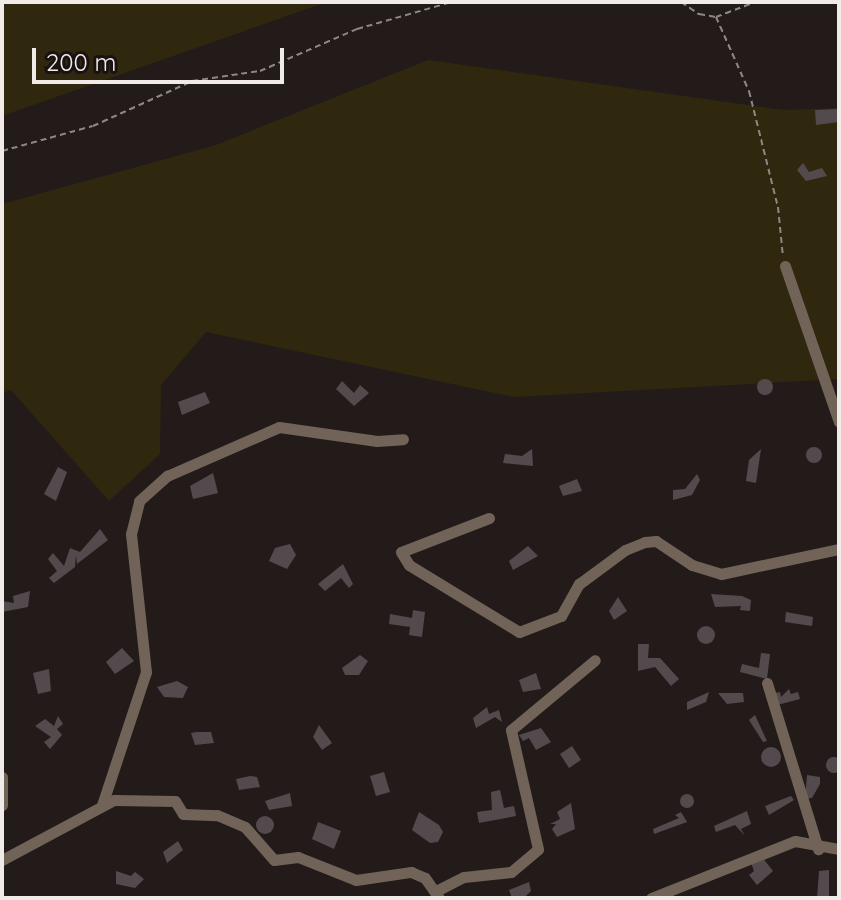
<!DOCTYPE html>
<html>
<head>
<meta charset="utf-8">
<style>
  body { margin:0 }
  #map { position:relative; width:841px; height:900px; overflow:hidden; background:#231b1a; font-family:Quicksand,sans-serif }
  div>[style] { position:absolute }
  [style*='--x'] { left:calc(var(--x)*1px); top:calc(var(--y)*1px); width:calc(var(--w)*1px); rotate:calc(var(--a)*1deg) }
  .green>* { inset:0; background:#2f270e }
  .building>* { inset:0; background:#534a4d }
  .round { border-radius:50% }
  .path>* { height:2px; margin-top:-1px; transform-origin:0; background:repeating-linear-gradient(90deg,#8d8685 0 6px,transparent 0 10px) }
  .minor>* { height:11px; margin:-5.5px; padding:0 5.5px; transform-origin:5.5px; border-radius:5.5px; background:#716357 }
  span { translate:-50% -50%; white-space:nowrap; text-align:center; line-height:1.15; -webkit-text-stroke:6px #1a1211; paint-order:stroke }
  .frame { position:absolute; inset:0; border:4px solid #f0eae9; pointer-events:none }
  .scale { position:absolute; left:32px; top:48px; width:252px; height:36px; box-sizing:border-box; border:4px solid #f0eae9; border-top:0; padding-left:10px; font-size:24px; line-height:28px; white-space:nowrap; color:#f0eae9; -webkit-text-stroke:6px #1a1211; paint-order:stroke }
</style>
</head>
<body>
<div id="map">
  <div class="green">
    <div style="clip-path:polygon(2px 2px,327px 2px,2px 116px)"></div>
    <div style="clip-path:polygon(428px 60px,784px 110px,839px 108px,839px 379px,514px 397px,206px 332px,161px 385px,160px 454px,109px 501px,11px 390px,2px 393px,2px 204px,216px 145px)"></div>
  </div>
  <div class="building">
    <div style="clip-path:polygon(839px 109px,839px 122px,816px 125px,815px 110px)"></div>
    <div style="clip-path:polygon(803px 163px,809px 172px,822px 168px,827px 176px,806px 181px,797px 170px)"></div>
    <div class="round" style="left:757px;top:379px;width:16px;height:16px"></div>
    <div style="clip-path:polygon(342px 381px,354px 393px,360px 385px,369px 393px,354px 406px,336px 389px)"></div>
    <div style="clip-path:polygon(205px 392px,210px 403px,182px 415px,178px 402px)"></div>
    <div class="round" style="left:806px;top:447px;width:16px;height:16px"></div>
    <div style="clip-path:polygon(532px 449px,533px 466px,503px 463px,505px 454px,522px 456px)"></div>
    <div style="clip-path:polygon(761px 449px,756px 483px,746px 481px,749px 460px)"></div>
    <div style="clip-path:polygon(58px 467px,67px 472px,56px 501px,44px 494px)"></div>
    <div style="clip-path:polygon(213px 473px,218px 493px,193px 499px,190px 486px)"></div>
    <div style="clip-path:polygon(697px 474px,700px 480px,692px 495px,673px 500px,673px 490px,685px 489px)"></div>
    <div style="clip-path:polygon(577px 479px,582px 491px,563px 496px,559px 486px)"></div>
    <div style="clip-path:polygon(100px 529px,108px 540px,77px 564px,76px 555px,75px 567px,54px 583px,49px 578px,57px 571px,48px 559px,53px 553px,64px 566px,70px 548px,80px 552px)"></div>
    <div style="clip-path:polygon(290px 544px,296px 555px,287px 569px,269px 561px,275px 548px)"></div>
    <div style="clip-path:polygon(528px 546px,538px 556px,513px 570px,509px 561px)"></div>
    <div style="clip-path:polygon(343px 564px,353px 584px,349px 588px,341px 578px,325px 591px,318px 584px)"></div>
    <div style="clip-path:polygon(30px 591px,28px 607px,2px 612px,2px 601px,14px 603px,13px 596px)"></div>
    <div style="clip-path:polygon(711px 594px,742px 596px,751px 600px,750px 611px,740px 610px,741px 606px,715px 607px)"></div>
    <div style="clip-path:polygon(618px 597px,627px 611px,614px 620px,609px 611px)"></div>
    <div style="clip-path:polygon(413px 610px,425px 612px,422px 637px,409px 635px,410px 627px,389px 624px,390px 614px,412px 618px)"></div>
    <div style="clip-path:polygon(786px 612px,813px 617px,812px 626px,785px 622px)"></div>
    <div class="round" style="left:697px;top:626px;width:18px;height:18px"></div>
    <div style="clip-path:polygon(638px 644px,649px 644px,648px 658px,660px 658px,679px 679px,671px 686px,655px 667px,638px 671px)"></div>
    <div style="clip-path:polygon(122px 648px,134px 661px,115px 674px,106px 662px)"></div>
    <div style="clip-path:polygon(761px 653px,770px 654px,767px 679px,740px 672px,742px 664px,759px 668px)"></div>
    <div style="clip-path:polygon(360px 655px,368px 661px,359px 675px,345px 675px,342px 668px)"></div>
    <div style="clip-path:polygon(49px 669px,51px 691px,38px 694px,33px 673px)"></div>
    <div style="clip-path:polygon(536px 673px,541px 689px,523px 692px,519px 680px)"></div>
    <div style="clip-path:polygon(177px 681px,188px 687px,183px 698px,164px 697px,157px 687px)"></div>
    <div style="clip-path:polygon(789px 689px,791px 694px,798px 692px,800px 699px,773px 706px,770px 694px,780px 692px,781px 697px)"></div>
    <div style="clip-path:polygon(709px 692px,706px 702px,687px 710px,687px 702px)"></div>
    <div style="clip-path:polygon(718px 693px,743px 693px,744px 702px,727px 704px)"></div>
    <div style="clip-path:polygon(487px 707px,489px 714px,499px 710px,502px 722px,495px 717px,476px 728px,473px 718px)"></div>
    <div style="clip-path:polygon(755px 715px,767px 741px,763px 742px,749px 720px)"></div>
    <div style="clip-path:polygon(58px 716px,63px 724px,57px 729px,62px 735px,50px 749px,44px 742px,51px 737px,35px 726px,45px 719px,54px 726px)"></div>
    <div style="clip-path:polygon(319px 725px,332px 743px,322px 750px,313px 737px)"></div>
    <div style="clip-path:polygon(541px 728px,551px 742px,536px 750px,529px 738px,523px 741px,519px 735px)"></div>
    <div style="clip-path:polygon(197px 732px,211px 732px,214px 743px,195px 745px,191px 733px)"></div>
    <div style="clip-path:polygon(572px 746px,581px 760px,569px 768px,560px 754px)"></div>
    <div class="round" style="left:761px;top:747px;width:20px;height:20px"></div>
    <div class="round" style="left:826px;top:757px;width:16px;height:16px"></div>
    <div style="clip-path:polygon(384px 772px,390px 792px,376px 796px,370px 776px)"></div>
    <div style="clip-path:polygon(807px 775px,820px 777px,820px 784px,812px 798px,805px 799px)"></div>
    <div style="clip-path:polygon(250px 776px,257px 777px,260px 787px,239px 790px,236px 779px)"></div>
    <div style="clip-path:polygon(500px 790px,504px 808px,514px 806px,516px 816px,479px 823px,477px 812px,492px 810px,491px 792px)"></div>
    <div style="clip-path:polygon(290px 793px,292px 806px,269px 810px,265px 801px)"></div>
    <div class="round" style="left:680px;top:794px;width:14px;height:14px"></div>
    <div style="clip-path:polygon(791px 796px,794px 800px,769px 815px,765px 806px)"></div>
    <div style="clip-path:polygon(571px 803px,575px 829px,557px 837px,552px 829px,556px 824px,550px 824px,560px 819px,557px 812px)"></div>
    <div style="clip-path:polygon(747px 811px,751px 824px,741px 829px,745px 836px,735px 825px,716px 832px,714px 826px)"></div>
    <div style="clip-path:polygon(419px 812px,439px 825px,443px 832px,438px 842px,430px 843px,412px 830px)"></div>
    <div style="clip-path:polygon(681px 812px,687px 822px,654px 834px,653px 829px,679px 818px,675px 815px)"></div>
    <div class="round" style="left:256px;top:816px;width:18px;height:18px"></div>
    <div style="clip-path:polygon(318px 822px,341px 831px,334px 849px,312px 839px)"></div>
    <div style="clip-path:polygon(178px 841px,183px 850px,167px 863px,163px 852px)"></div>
    <div style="clip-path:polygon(762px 857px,773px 871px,757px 885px,749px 875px,754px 871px,750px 860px)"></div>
    <div style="clip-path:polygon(829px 870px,829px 898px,817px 898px,819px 871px)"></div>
    <div style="clip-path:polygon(116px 871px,131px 876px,135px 872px,144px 879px,135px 888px,116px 884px)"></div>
    <div style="clip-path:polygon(529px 882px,531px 891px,524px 898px,512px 898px,509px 890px)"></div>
  </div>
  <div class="path">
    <div style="--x:681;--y:2;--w:22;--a:34"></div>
    <div style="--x:699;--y:14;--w:17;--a:10"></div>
    <div style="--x:716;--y:17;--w:42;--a:-21"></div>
    <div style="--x:716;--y:17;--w:81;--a:66"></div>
    <div style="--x:749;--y:91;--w:120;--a:76"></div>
    <div style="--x:778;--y:207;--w:50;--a:84.3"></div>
    <div style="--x:2;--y:151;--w:94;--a:-15.4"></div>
    <div style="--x:93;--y:126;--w:109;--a:-24.4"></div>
    <div style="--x:192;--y:81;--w:69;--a:-8.4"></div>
    <div style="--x:260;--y:71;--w:106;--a:-23.4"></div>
    <div style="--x:357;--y:29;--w:99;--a:-15.9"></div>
  </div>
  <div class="minor">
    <div style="--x:785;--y:266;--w:165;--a:70.9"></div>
    <div style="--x:489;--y:518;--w:94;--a:158.9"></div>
    <div style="--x:401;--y:552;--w:15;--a:58"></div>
    <div style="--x:409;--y:565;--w:129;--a:31.3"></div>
    <div style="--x:519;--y:632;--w:45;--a:-20.9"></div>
    <div style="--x:561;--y:616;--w:37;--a:-61"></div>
    <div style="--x:579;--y:584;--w:57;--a:-36.5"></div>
    <div style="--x:625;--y:550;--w:22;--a:-22"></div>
    <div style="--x:645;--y:542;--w:11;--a:-5"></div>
    <div style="--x:656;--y:541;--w:43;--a:33.7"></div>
    <div style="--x:692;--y:565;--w:30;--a:17"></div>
    <div style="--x:721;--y:574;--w:121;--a:-12"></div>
    <div style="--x:767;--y:683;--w:174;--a:72.9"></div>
    <div style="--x:2;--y:777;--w:28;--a:90"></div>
    <div style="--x:102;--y:805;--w:140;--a:-71.7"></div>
    <div style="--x:146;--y:672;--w:139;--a:-96.2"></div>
    <div style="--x:131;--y:534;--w:34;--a:-76"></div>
    <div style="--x:139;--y:501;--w:38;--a:-42"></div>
    <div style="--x:167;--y:476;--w:122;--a:-23.6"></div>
    <div style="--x:279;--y:427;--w:99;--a:8.1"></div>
    <div style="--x:377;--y:441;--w:26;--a:-4"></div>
    <div style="--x:2;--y:860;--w:127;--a:-28.2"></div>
    <div style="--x:114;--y:800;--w:61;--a:0.9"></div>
    <div style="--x:175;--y:801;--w:15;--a:58"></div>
    <div style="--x:183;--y:814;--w:34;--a:2"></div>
    <div style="--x:217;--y:815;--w:30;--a:23"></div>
    <div style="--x:245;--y:827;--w:44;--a:48.7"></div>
    <div style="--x:274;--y:860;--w:24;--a:-7"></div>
    <div style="--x:298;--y:857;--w:62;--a:21.6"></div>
    <div style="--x:356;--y:880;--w:56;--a:-8.3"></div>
    <div style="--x:411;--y:872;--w:15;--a:23"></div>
    <div style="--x:425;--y:878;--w:24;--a:55"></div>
    <div style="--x:436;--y:891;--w:31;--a:-27"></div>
    <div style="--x:464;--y:877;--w:47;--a:-6.1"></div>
    <div style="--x:511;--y:872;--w:35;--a:-40"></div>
    <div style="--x:538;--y:849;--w:122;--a:-102.8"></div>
    <div style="--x:511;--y:730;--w:109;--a:-39.8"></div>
    <div style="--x:651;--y:898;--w:155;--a:-21.6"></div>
    <div style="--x:795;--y:841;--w:45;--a:10.3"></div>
  </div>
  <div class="frame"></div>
  <div class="scale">200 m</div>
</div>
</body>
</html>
